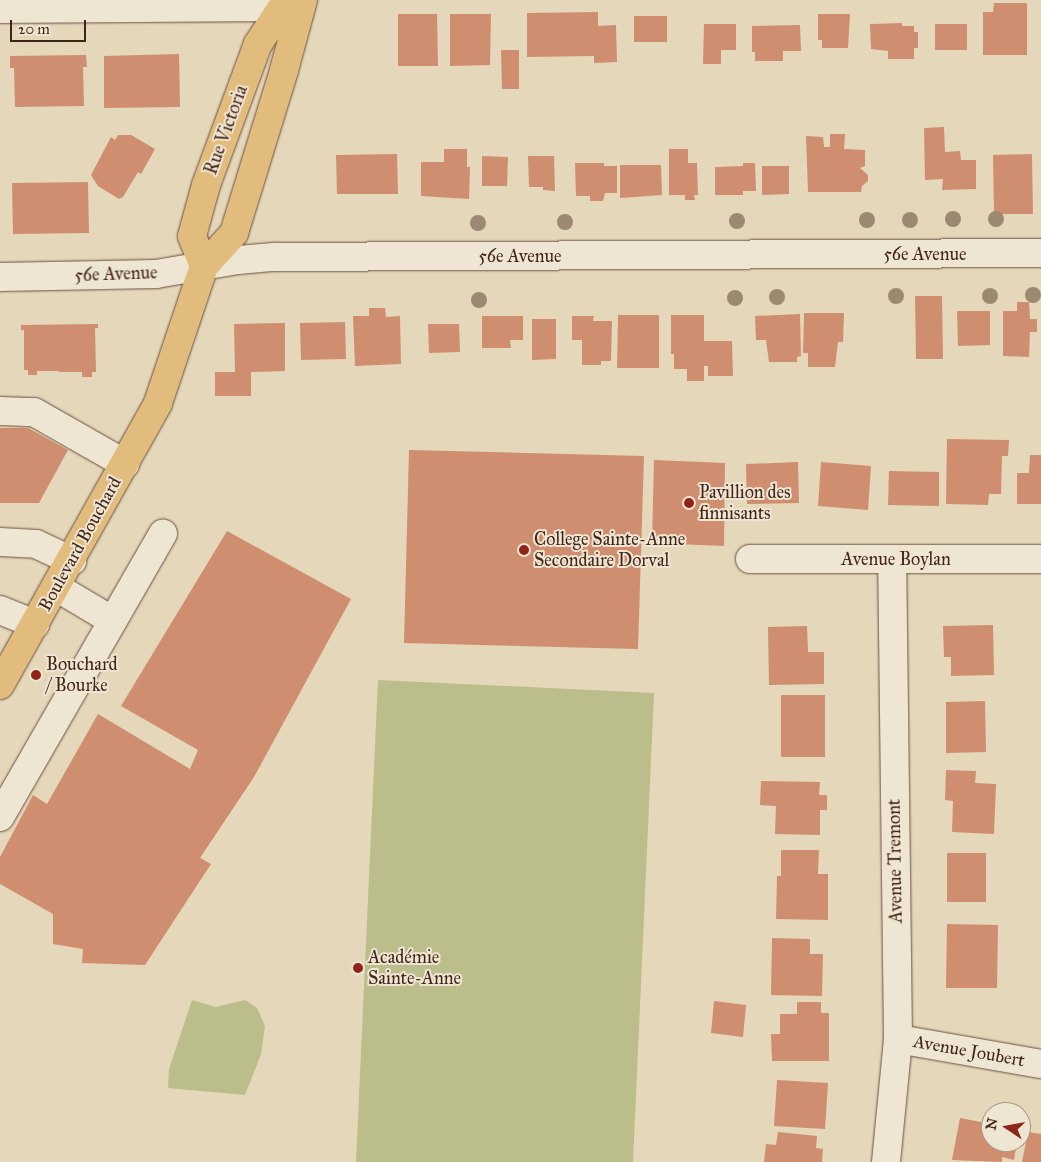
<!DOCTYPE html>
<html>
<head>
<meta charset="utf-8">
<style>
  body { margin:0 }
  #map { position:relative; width:1041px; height:1162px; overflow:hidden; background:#e5d7ba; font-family:"IM FELL Great Primer",serif }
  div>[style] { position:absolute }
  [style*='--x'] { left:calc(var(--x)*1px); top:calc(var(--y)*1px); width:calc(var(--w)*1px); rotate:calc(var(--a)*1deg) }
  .green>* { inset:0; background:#bbbd8b }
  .building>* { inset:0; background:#cf8e6f }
  .roads { filter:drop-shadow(0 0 1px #6a5141) drop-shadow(0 0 1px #6a5141) }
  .minor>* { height:28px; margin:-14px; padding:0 14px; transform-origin:14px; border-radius:14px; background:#eee5d2 }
  .major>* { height:28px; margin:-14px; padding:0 14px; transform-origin:14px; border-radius:14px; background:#e2bc7d }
  .trees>* { width:16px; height:16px; margin:-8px; border-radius:50%; background:#9c8971 }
  .dots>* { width:14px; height:14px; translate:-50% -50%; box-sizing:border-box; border:2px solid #eee5d2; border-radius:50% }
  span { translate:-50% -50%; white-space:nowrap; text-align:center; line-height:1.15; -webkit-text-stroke:4px #eee5d2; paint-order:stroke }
  .street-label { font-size:18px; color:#412419 }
  .poi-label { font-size:18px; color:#412419 }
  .left { translate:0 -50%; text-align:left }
  .north { position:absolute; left:981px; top:1102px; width:50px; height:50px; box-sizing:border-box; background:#eee5d2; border:1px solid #a99888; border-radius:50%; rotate:282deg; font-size:14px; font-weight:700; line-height:20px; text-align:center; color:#412419 }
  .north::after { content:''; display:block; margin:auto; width:18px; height:22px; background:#8f2418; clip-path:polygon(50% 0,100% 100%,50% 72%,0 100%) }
  .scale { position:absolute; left:10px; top:20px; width:76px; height:22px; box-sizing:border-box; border:2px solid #412419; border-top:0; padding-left:6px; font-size:15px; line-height:18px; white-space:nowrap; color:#412419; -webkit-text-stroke:4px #eee5d2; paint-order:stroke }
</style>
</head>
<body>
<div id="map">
  <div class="green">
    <div style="clip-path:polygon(378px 680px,654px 693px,633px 1162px,356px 1162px)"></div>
    <div style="clip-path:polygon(192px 1000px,216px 1007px,245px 1000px,257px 1008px,265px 1026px,261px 1054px,245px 1095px,168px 1088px,169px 1069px)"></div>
  </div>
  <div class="building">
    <div style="clip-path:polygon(994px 3px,1027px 3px,1027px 55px,983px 55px,983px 12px,993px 12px)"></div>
    <div style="clip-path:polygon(598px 12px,598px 26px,616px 25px,617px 62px,594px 63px,594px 56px,527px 57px,527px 13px)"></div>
    <div style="clip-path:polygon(398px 14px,437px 14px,438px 66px,398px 66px)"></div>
    <div style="clip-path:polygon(450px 14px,491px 14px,490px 65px,450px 66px)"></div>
    <div style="clip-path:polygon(818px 14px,850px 14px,848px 48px,822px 48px,822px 40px,818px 40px)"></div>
    <div style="clip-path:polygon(634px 16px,667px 16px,667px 42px,634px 42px)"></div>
    <div style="clip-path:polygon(902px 23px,902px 26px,914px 26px,914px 32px,918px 32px,918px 48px,914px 48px,914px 59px,888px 59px,888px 51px,871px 49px,870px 24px)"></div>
    <div style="clip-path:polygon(704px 24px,736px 24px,736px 50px,721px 50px,721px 64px,703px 64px)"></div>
    <div style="clip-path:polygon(935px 24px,967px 24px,967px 50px,935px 50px)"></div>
    <div style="clip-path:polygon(800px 25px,801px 51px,783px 51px,783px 61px,755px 61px,755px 52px,752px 52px,752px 26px)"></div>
    <div style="clip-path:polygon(501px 50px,519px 50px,519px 89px,502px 89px)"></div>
    <div style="clip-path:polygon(179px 54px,180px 107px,104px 108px,104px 56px)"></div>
    <div style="clip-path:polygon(86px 55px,87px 67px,83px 67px,84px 106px,15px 107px,14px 68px,10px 68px,10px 56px)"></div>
    <div style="clip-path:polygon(944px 127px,945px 152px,960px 151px,961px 160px,976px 160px,976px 189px,942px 190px,943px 179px,925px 180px,924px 128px)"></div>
    <div style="clip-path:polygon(830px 134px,845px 134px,844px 149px,865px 150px,865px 166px,860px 168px,868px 175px,868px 181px,862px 186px,861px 192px,808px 192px,806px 136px,823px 137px,824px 147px,830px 147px)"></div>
    <div style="clip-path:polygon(118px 135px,131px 135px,155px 149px,141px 174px,138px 172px,123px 197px,119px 199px,98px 186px,91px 175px,111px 137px,115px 140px)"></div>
    <div style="clip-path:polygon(444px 149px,467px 149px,467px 167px,470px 167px,469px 199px,421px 196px,421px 162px,444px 162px)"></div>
    <div style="clip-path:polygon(669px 149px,688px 149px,688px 163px,697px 163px,698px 195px,694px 195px,695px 200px,685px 200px,685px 195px,669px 195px)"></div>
    <div style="clip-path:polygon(397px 154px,398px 194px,337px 194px,336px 155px)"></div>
    <div style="clip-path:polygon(1032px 154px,1033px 214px,994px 214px,993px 155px)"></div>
    <div style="clip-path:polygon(482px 156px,508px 157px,507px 186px,482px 186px)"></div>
    <div style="clip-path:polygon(528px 156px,554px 156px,555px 191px,543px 190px,543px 187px,529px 187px)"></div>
    <div style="clip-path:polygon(575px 163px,604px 163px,604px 166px,617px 166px,617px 193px,605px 193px,603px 201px,590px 201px,590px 196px,576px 196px)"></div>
    <div style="clip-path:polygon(743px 163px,755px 163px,756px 191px,743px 191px,743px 195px,715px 195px,715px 167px,743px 166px)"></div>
    <div style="clip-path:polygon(620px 165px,661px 165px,662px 195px,620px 198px)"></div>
    <div style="clip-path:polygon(762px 166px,789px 166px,789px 194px,762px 195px)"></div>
    <div style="clip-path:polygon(88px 182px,89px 233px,13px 234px,12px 183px)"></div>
    <div style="clip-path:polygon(915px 296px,942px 296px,943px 359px,916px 359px)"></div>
    <div style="clip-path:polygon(1017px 302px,1029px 302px,1030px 319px,1037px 319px,1037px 332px,1030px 332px,1029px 357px,1003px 356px,1003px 311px,1017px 311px)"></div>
    <div style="clip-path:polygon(369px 308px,385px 308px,386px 317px,400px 316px,401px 364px,355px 366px,353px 316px,369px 316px)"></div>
    <div style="clip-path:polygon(957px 311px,990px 311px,990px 345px,958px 346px)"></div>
    <div style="clip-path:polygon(804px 313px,844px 313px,843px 342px,838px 342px,835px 367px,808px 367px,808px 353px,803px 353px)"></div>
    <div style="clip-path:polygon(800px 314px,801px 356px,797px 357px,797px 362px,769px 362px,766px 340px,756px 340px,755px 316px)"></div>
    <div style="clip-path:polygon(618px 315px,659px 315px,659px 368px,617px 368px)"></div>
    <div style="clip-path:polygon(671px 315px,704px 315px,704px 341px,732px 341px,733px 376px,708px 376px,708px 366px,704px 366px,704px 381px,687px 381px,687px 369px,674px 369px,674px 354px,671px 354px)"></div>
    <div style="clip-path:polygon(482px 316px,523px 316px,523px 340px,510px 340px,511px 348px,482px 348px)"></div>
    <div style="clip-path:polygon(572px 316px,594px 316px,593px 321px,612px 321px,611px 361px,601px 361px,601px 365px,582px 365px,582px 340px,572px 340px)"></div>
    <div style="clip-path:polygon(532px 319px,556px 319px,556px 359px,532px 360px)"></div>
    <div style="clip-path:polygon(345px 322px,346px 359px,301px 360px,300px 323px)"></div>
    <div style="clip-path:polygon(285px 323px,285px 371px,251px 372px,251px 396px,215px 396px,215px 372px,235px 372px,234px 324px)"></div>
    <div style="clip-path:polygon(98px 324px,98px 328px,95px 328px,96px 372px,92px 372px,92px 377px,82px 377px,82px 372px,59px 372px,59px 371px,37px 371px,37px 375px,28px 375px,28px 370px,24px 370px,24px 330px,21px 330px,21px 325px)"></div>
    <div style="clip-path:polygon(428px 324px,459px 324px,460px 352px,429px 353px)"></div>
    <div style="clip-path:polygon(0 428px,28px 428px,68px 450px,39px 503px,0 503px)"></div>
    <div style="clip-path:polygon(947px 439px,1009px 440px,1008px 456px,1002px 456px,1001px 494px,989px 494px,988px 505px,946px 504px)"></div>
    <div style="clip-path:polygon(409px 450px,644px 456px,638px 649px,404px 643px)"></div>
    <div style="clip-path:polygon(1030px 455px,1041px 455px,1041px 504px,1017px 504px,1017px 473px,1029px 473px)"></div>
    <div style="clip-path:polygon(654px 460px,725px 463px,724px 546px,652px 543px)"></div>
    <div style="clip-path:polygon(798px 462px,799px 503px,747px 504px,746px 464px)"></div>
    <div style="clip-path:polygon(821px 462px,871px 466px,868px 510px,818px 506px)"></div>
    <div style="clip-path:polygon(889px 471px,939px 472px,939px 506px,888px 505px)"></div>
    <div style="clip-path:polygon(227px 531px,351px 599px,254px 777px,200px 858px,211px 864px,145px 965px,82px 963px,83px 949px,53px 944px,53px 914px,0 884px,0 857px,33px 795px,47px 804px,98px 714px,190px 769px,198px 750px,121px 706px)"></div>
    <div style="clip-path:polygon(993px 625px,994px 675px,951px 676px,951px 657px,944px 657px,943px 626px)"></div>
    <div style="clip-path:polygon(807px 626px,808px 652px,824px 652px,824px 684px,769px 685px,768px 627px)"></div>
    <div style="clip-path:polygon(781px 695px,825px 695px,825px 757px,781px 757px)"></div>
    <div style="clip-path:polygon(985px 701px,986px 752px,946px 753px,946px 702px)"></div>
    <div style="clip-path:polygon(946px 770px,976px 771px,975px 783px,996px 784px,994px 834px,952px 832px,953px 801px,945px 800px)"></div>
    <div style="clip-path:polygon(761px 781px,820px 782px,819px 795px,827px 795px,827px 810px,820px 810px,820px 835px,775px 834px,776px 806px,760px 805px)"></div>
    <div style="clip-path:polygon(781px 850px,819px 850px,818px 874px,828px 874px,828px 920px,776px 919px,777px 876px,781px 876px)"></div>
    <div style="clip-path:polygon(947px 853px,986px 853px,986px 902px,947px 902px)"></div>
    <div style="clip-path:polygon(947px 924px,998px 925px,997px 988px,946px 988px)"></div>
    <div style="clip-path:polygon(772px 938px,810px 939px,810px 954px,823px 954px,822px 996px,771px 995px)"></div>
    <div style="clip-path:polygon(714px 1001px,746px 1005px,743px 1037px,711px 1033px)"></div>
    <div style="clip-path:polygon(797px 1002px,821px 1002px,821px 1013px,829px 1013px,829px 1061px,772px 1061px,771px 1034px,780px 1034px,780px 1014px,797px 1014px)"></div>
    <div style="clip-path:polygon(777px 1080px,828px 1083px,825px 1129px,774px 1126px)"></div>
    <div style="clip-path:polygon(960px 1118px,991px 1124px,991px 1142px,1017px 1142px,1014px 1160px,1002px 1157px,1002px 1162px,952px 1160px)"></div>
    <div style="clip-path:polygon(778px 1132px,817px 1136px,816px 1148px,823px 1149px,822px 1162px,764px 1162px,766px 1144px,776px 1145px)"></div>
    <div style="clip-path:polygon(1028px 1132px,1041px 1134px,1041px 1162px,1022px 1162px)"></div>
  </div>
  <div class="roads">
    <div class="minor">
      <div style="--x:0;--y:9;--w:301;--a:-0.4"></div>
      <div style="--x:0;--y:277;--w:156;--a:-1.1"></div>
      <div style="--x:156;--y:274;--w:83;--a:-9.7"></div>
      <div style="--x:238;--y:260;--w:36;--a:-5"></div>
      <div style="--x:274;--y:257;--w:767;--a:-0.3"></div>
      <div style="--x:0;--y:411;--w:34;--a:2"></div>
      <div style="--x:34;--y:412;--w:105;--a:29.7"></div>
      <div style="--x:0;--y:542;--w:36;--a:3"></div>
      <div style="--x:36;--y:544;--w:40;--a:25"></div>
      <div style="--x:750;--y:559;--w:291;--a:0"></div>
      <div style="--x:56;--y:587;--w:66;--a:30.8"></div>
      <div style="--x:0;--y:610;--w:38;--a:22"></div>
      <div style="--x:0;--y:817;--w:327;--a:-60.1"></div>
      <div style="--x:898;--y:1039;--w:145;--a:9.9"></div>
      <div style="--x:886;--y:1162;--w:124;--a:-84.4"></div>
      <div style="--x:898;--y:1039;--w:480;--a:-90.7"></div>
    </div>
    <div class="major">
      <div style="--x:204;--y:266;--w:32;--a:-112"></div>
      <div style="--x:192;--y:236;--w:53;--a:-74.6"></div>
      <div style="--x:206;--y:185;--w:150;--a:-69.8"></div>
      <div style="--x:258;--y:44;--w:53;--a:-56.6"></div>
      <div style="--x:0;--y:685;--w:323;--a:-60.7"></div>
      <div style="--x:158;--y:403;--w:145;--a:-71.4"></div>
      <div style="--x:204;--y:266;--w:45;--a:-47.7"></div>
      <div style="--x:234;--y:233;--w:170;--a:-72.9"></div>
      <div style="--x:284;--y:70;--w:73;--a:-74.8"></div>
    </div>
  </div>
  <div class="trees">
    <div style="left:953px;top:219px"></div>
    <div style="left:996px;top:219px"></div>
    <div style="left:867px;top:220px"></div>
    <div style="left:910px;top:220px"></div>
    <div style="left:737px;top:221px"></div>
    <div style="left:565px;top:222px"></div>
    <div style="left:478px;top:223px"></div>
    <div style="left:1033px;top:295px"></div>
    <div style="left:896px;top:296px"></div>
    <div style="left:990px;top:296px"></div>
    <div style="left:777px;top:297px"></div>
    <div style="left:735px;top:298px"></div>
    <div style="left:479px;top:300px"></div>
  </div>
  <div class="dots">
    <div style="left:689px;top:503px;background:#8f2418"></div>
    <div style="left:524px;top:550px;background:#8f2418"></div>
    <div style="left:36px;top:675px;background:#8f2418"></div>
    <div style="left:358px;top:968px;background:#8f2418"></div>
  </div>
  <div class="street-label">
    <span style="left:226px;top:130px;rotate:-70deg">Rue Victoria</span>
    <span style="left:925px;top:254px">56e Avenue</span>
    <span style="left:520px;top:256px">56e Avenue</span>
    <span style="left:116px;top:274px;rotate:-2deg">56e Avenue</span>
    <span style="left:80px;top:544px;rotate:-61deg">Boulevard Bouchard</span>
    <span style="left:896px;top:559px">Avenue Boylan</span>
    <span style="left:895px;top:861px;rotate:-91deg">Avenue Tremont</span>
    <span style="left:969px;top:1051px;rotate:10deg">Avenue Joubert</span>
  </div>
  <div class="poi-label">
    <span class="left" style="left:699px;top:503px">Pavillion des<br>finnisants</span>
    <span class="left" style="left:534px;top:550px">College Sainte-Anne<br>Secondaire Dorval</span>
    <span class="left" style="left:46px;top:675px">Bouchard<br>/ Bourke</span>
    <span class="left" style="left:368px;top:968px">Académie<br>Sainte-Anne</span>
  </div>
  <div class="north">N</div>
  <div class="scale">20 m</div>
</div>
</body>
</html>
